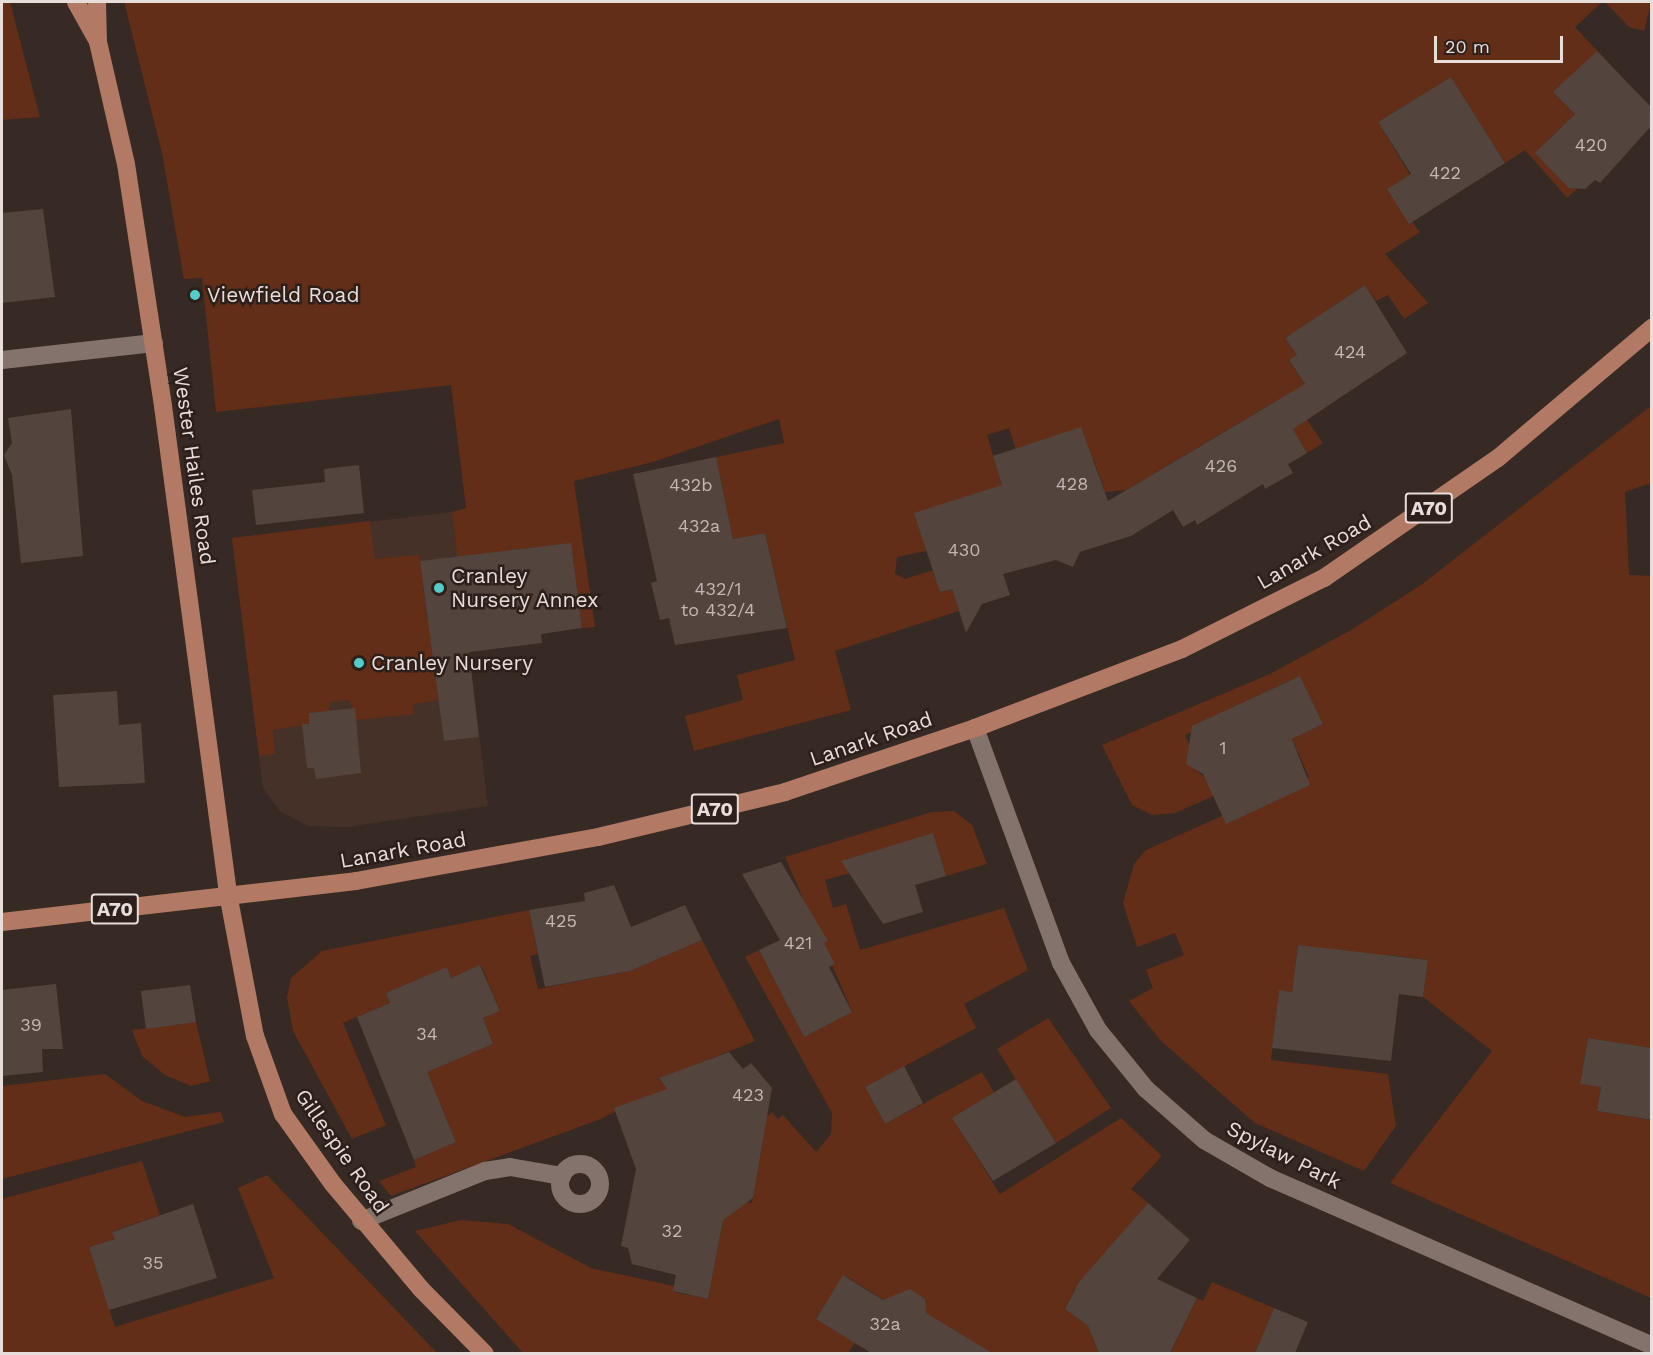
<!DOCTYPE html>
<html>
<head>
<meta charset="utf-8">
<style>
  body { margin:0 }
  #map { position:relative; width:1653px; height:1355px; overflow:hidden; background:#372923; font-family:"Work Sans",sans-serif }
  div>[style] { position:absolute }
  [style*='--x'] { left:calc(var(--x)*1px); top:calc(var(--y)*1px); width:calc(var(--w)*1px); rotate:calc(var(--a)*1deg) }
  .built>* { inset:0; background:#453128 }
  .green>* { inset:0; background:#622e18 }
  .building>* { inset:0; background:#53443e }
  .minor>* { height:18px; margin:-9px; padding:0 9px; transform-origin:9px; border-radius:9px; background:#84736d }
  .minor>.ring { margin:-9px; padding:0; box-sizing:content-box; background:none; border:18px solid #84736d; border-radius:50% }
  .major>* { height:18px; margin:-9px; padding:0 9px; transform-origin:9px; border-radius:9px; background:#b27a64 }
  .dots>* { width:16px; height:16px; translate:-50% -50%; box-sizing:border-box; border:3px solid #2d1f1a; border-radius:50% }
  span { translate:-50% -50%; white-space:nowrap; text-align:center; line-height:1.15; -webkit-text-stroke:5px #2d1f1a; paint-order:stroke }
  .number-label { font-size:18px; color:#c2b7b3 }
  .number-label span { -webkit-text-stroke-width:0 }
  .shield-label span { padding:2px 4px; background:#2d1f1a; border:2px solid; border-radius:4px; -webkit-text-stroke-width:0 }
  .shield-label { font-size:20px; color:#e7ddda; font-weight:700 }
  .poi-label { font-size:21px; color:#e7ddda }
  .left { translate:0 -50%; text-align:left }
  .street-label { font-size:21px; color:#e7ddda }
  .frame { position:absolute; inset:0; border:3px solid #e7ddda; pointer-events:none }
  .scale { position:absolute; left:1434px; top:36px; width:129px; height:27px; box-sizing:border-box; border:3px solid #e7ddda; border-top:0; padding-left:8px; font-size:18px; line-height:21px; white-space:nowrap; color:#e7ddda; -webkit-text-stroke:4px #2d1f1a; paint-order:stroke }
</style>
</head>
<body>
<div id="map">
  <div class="built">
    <div style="clip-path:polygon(452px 512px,488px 806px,347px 827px,308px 826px,281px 812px,263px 788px,232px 538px)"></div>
  </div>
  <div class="green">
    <div style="clip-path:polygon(2px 2px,10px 2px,40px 117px,2px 120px)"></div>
    <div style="clip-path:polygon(124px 2px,1602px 2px,1575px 27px,1635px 91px,1554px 93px,1575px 114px,1548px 140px,1564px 158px,1556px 174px,1577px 189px,1567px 198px,1525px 150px,1505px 163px,1451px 77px,1378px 122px,1410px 175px,1387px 189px,1420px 232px,1385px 254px,1428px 303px,1404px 319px,1388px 295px,1376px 301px,1365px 285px,1285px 338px,1297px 355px,1289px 361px,1305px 384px,1312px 380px,1329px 405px,1307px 420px,1323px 443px,1307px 453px,1276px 401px,1126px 490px,1105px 492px,1093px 458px,1026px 481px,1009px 428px,987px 435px,1016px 532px,897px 557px,895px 574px,905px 579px,933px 570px,940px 592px,952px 589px,959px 611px,835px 651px,851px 710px,694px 751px,685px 716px,743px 700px,737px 675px,795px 660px,765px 533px,733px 539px,716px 457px,784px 443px,779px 419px,653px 462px,574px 481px,595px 627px,582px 628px,572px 552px,531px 557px,530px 548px,475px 555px,487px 650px,470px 652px,470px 662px,434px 666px,438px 700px,413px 704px,414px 714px,356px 720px,349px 700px,330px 702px,329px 711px,309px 713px,309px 724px,273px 730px,275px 754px,259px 756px,232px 538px,370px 521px,375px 559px,419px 555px,427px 619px,464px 615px,452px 512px,466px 508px,451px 385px,216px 412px,202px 278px,184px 279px,162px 153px)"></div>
    <div style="clip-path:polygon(1605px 2px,1651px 2px,1644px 31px,1629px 27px)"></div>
    <div style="clip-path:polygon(1651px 406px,1651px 483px,1625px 492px,1629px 575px,1652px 576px,1651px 1048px,1588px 1038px,1580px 1083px,1601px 1087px,1597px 1111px,1651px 1120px,1651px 1298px,1390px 1183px,1492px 1051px,1423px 997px,1428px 960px,1390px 955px,1388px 966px,1298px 945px,1292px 992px,1279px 991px,1271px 1060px,1388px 1074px,1396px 1126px,1364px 1171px,1255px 1123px,1160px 1040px,1129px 1001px,1153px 988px,1146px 970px,1184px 955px,1175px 933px,1137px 947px,1123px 903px,1134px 864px,1146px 850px,1309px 777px,1292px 739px,1323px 724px,1300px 676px,1193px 726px,1194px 731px,1185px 735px,1192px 750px,1187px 763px,1223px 792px,1175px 813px,1152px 815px,1132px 805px,1102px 745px,1270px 674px,1351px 630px,1421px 585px)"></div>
    <div style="clip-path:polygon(954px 811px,972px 825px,987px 864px,946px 876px,933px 834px,847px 859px,850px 873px,825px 880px,833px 908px,846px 904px,860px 950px,1004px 908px,1028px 970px,964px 1004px,976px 1028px,865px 1087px,885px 1124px,982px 1072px,994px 1092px,953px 1119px,1000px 1194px,1121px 1118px,1162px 1156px,1131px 1189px,1148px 1203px,1075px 1289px,1065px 1309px,1088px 1326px,1099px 1353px,943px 1353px,957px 1332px,892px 1305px,844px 1275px,816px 1318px,842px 1335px,858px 1338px,848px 1353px,523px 1353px,415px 1231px,461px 1220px,508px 1224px,591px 1268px,674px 1286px,673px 1292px,708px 1299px,724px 1214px,739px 1202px,752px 1203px,763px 1140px,651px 1095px,598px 1120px,391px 1196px,379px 1181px,416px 1167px,414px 1160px,456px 1142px,440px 1103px,400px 1119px,387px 1088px,493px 1044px,483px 1018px,500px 1011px,481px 965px,451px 978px,447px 968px,386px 993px,390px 1003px,343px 1023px,386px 1125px,352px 1139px,293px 1031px,287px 997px,291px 978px,322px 951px,529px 910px,538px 954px,530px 956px,538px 989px,630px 971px,702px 940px,755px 1041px,659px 1079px,680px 1104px,749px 1132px,772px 1112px,778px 1119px,783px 1115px,816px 1152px,831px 1134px,832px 1113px,745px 957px,759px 950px,804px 1037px,852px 1011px,785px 857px,932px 812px)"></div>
    <div style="clip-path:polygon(1048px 1018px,1111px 1108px,1056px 1143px,997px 1049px)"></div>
    <div style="clip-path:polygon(196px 1022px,210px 1081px,191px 1086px,165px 1075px,142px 1056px,132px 1030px)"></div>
    <div style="clip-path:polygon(105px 1074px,142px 1101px,185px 1117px,221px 1112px,224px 1122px,2px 1179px,2px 1086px)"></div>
    <div style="clip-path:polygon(142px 1161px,160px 1215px,113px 1231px,115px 1239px,89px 1247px,115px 1327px,274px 1278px,238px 1188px,267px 1175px,437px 1353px,2px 1354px,2px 1199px)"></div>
    <div style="clip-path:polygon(1212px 1282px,1274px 1308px,1255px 1353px,1170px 1354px,1197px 1298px,1203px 1301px)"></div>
  </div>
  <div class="building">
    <div style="clip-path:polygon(1597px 51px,1652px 108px,1652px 125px,1600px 183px,1595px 180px,1585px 189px,1569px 188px,1535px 153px,1575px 114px,1553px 92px)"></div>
    <div style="clip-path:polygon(1451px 77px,1505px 163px,1409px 224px,1387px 189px,1411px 174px,1378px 122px)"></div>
    <div style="clip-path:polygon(43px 209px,55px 297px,2px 303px,2px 213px)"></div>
    <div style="clip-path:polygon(1365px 285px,1407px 353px,1293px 429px,1307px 453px,1288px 464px,1293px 473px,1265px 489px,1263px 484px,1197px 525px,1195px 520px,1183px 527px,1173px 510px,1131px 536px,1080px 552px,1073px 567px,1056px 560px,1003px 574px,1010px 595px,982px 604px,966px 633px,952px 589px,940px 592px,914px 513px,1002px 485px,993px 456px,1081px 427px,1108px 501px,1305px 384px,1289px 360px,1297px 355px,1285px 338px)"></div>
    <div style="clip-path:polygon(71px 409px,83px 556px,21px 563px,12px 475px,4px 455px,12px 443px,8px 418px)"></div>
    <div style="clip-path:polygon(716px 457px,733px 539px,765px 533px,787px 628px,675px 645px,669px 618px,660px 620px,651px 583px,657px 581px,633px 474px)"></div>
    <div style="clip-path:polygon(359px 465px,364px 513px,256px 525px,252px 490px,325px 482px,324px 469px)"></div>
    <div style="clip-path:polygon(571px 543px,582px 628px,541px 634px,542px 643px,469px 652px,479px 737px,444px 741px,420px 561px)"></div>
    <div style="clip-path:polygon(1300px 676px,1323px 724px,1292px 739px,1310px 785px,1226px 824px,1203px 774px,1186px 764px,1192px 726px)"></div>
    <div style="clip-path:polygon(117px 691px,119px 725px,141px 723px,145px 783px,59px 787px,53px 695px)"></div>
    <div style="clip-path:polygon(355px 708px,361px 773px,316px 779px,314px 768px,307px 768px,302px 724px,309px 724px,309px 713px)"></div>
    <div style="clip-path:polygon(933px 833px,946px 876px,915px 885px,923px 912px,883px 924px,841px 861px)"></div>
    <div style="clip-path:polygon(781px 862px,828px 941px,824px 943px,835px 964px,829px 967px,852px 1012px,804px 1037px,759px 950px,780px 940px,742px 874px)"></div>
    <div style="clip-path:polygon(614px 885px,631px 927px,685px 905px,702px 940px,630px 971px,545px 987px,529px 910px,585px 901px,584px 893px)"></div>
    <div style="clip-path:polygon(1298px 945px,1428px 960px,1423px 997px,1399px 994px,1391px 1061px,1272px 1048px,1279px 990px,1292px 992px)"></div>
    <div style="clip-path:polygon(480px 965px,500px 1011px,483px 1018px,493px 1044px,427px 1072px,456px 1142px,414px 1160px,357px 1017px,390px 1003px,386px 993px,447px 967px,451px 978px)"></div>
    <div style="clip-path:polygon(56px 984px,63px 1049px,42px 1049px,43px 1072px,2px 1076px,2px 990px)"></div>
    <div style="clip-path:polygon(190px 985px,196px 1022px,146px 1029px,141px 991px)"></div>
    <div style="clip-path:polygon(1588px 1038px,1652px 1048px,1652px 1120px,1597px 1111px,1601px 1087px,1580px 1084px)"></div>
    <div style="clip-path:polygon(729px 1052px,743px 1069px,751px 1063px,772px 1088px,753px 1198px,723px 1220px,708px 1299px,673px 1291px,676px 1275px,632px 1264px,628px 1248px,621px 1246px,636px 1169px,614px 1108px,667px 1089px,659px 1078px)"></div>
    <div style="clip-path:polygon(904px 1066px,923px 1103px,885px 1124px,865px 1087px)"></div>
    <div style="clip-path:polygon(1016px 1079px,1056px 1143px,993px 1181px,952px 1118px)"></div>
    <div style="clip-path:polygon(1148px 1203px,1190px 1240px,1157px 1279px,1197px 1298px,1170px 1353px,1099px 1353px,1088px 1326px,1065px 1309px,1079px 1282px)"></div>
    <div style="clip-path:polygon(193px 1204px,217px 1278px,109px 1310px,89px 1247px,115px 1239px,112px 1232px)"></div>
    <div style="clip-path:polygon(843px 1275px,883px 1300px,910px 1289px,925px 1299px,926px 1313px,992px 1353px,871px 1353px,816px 1319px)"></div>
    <div style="clip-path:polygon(1274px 1308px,1308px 1322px,1295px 1353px,1255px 1353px)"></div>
  </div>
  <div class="minor">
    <div style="--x:2;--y:360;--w:153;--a:-6.4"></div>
    <div style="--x:975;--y:728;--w:250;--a:69.9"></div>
    <div style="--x:1061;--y:963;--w:77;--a:61.1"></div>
    <div style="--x:1098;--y:1030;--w:76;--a:50.9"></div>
    <div style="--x:1146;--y:1089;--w:77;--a:41.3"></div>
    <div style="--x:1204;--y:1140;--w:76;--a:29.9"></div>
    <div style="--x:1270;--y:1178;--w:417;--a:23.7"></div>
    <div class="ring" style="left:560px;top:1164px;width:22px;height:22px"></div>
    <div style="--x:361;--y:1221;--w:134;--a:-22"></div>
    <div style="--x:485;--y:1171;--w:25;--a:-9"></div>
    <div style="--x:510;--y:1167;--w:53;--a:9.8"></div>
  </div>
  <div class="major">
    <div style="--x:76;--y:2;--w:41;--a:60.9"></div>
    <div style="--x:97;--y:2;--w:40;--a:88.6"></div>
    <div style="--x:98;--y:42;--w:125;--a:77.1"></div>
    <div style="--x:126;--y:164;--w:245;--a:81.3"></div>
    <div style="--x:163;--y:406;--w:497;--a:82.4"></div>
    <div style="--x:229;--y:899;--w:139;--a:79.3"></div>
    <div style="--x:255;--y:1036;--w:83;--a:70.3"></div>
    <div style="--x:283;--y:1114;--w:86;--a:54.5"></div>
    <div style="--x:333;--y:1184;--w:137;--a:50"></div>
    <div style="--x:421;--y:1289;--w:91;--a:45.4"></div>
    <div style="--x:2;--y:922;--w:356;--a:-6.6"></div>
    <div style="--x:356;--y:881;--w:246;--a:-10.3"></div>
    <div style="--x:598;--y:837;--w:192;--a:-13.5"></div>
    <div style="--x:785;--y:792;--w:200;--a:-18.6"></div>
    <div style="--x:975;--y:728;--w:222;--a:-20.9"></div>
    <div style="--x:1182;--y:649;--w:159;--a:-26.6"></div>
    <div style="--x:1324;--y:578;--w:211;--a:-34.6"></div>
    <div style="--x:1498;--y:458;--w:202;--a:-40.2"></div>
  </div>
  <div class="dots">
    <div style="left:195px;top:295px;background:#53cdca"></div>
    <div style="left:439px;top:588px;background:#53cdca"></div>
    <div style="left:359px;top:663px;background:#53cdca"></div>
  </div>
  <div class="number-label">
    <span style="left:1591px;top:145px">420</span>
    <span style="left:1445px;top:173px">422</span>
    <span style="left:1350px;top:352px">424</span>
    <span style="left:1221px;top:466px">426</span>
    <span style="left:1072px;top:484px">428</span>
    <span style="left:691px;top:485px">432b</span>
    <span style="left:699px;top:526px">432a</span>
    <span style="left:964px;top:550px">430</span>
    <span style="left:718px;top:600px">432/1<br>to 432/4</span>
    <span style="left:1223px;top:748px">1</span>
    <span style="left:561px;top:921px">425</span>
    <span style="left:798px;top:943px">421</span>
    <span style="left:31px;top:1025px">39</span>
    <span style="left:427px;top:1034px">34</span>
    <span style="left:748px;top:1095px">423</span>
    <span style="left:672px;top:1231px">32</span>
    <span style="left:153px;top:1263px">35</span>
    <span style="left:885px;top:1324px">32a</span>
  </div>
  <div class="shield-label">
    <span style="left:1429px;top:508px">A70</span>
    <span style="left:715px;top:809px">A70</span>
    <span style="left:115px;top:909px">A70</span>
  </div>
  <div class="poi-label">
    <span class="left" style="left:207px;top:295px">Viewfield Road</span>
    <span class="left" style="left:451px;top:588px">Cranley<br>Nursery Annex</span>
    <span class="left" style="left:371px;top:663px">Cranley Nursery</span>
  </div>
  <div class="street-label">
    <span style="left:194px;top:466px;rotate:82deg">Wester Hailes Road</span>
    <span style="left:1314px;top:552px;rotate:-30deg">Lanark Road</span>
    <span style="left:871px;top:739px;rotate:-19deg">Lanark Road</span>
    <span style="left:403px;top:850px;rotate:-10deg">Lanark Road</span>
    <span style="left:342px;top:1151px;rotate:55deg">Gillespie Road</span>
    <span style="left:1284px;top:1155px;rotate:27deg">Spylaw Park</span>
  </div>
  <div class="frame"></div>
  <div class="scale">20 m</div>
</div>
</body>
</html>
